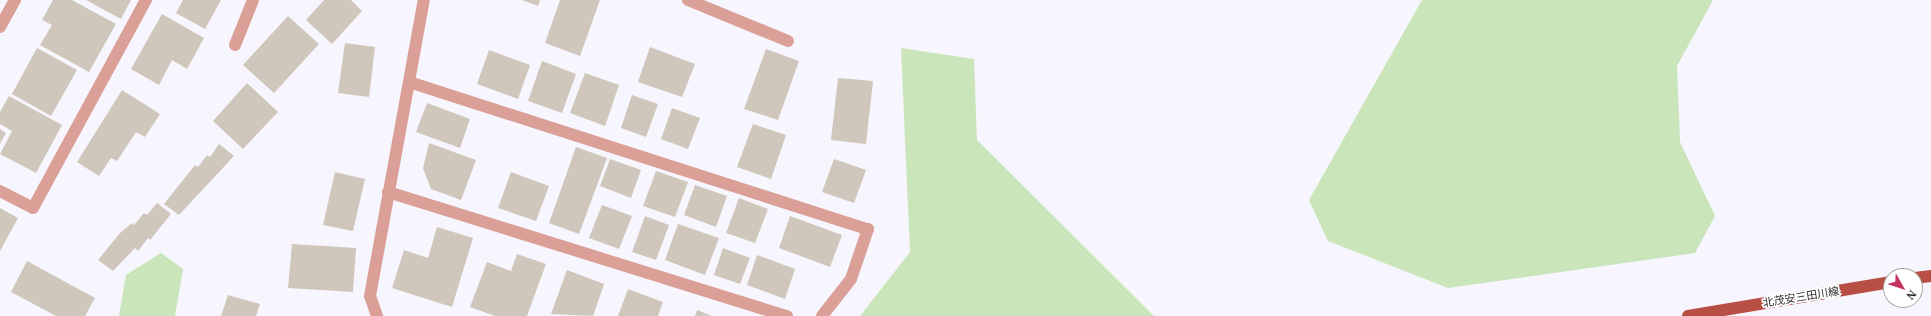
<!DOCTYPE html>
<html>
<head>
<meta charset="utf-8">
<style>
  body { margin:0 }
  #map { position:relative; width:1931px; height:316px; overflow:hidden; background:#f7f5fd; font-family:"PT Serif","Noto Sans JP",serif }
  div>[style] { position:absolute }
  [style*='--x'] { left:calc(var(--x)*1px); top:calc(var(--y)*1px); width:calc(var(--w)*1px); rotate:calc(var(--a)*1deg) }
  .green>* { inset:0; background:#c9e5b9 }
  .building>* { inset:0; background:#d0c7bc }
  .minor>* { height:12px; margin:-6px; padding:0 6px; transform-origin:6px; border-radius:6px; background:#da9f96 }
  .major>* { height:12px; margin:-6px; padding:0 6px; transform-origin:6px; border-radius:6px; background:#b74f45 }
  span { translate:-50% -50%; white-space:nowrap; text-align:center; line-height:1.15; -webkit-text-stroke:3.5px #fff; paint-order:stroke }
  .street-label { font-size:11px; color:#28272c }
  .north { position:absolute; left:1883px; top:268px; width:40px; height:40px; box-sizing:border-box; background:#fff; border:1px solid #a9a9ab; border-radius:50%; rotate:129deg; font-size:11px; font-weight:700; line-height:16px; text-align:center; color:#28272c }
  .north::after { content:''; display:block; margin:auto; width:14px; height:18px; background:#c3345e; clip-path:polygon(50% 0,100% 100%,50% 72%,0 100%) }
</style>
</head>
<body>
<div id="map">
  <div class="green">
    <div style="clip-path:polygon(1422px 0,1713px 0,1677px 66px,1680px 142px,1715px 216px,1695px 253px,1448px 288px,1328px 241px,1309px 200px)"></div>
    <div style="clip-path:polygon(901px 48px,974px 59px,977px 140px,1154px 316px,860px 316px,910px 252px)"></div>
    <div style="clip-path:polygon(161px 253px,183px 269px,175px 316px,119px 316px,126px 275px)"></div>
  </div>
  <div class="building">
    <div style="clip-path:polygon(53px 0,72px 0,116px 24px,89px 72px,40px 45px,52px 25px,42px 20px)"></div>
    <div style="clip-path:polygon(86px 0,131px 0,121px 19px)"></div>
    <div style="clip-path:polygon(183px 0,221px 0,205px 29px,176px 13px)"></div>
    <div style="clip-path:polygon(324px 0,351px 0,362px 11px,332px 44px,306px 20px)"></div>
    <div style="clip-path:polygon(522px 0,540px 0,538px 6px)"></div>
    <div style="clip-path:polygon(560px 0,600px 0,580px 56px,545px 43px)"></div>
    <div style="clip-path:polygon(162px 14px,204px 38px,187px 69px,172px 60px,159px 85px,131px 69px)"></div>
    <div style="clip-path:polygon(288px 16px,319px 44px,274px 93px,243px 65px)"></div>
    <div style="clip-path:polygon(345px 43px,375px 47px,369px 97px,338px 93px)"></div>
    <div style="clip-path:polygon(650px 47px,695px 64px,682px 97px,638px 82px)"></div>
    <div style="clip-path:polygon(37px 48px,77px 70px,51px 116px,12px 94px)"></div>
    <div style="clip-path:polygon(766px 49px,799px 61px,778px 120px,744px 109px)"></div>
    <div style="clip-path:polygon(489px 50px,530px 65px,518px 99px,477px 84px)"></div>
    <div style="clip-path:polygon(542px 61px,576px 74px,562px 113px,528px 101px)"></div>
    <div style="clip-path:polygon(585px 73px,619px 85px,605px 126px,570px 113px)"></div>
    <div style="clip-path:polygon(838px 78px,873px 81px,866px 144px,831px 140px)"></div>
    <div style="clip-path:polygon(247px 83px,278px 112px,243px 149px,213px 121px)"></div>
    <div style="clip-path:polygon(122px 90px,160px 114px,145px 137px,136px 132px,117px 161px,111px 158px,99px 176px,77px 162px)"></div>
    <div style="clip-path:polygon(632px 95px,658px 104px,646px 137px,621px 128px)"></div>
    <div style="clip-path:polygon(9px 96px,62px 125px,36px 173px,0 154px,12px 131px,0 124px,0 112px)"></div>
    <div style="clip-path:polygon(427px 103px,470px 119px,460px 148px,416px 132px)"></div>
    <div style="clip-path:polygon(672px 108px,700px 118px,688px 149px,661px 139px)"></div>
    <div style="clip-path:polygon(753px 124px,786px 135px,771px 179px,737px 167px)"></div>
    <div style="clip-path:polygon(0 129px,6px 133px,0 144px)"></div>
    <div style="clip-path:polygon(429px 143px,476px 160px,461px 200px,431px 189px,423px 168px)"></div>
    <div style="clip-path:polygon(219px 144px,234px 156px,179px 215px,164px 204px,195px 165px,198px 167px,207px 155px,210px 157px)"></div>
    <div style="clip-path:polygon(576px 147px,607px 158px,579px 234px,549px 223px)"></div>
    <div style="clip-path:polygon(610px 159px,641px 170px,631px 198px,600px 186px)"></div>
    <div style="clip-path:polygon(834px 159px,866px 170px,854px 203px,822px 192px)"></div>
    <div style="clip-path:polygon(656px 171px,688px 182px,675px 217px,643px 206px)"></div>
    <div style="clip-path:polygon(335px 172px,365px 179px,353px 231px,323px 225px)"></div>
    <div style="clip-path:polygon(511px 172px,549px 186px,536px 221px,498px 208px)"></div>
    <div style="clip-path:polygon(695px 185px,727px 196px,716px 227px,684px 215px)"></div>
    <div style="clip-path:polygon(739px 198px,768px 209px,755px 243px,726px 233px)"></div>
    <div style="clip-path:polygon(157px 203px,171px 214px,150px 240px,148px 238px,138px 251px,135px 248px,113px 271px,98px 260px,120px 233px,132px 223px,134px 225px,144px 213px,147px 215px)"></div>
    <div style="clip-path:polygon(602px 205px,632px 216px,619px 249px,589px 238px)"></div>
    <div style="clip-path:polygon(0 208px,18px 218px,0 251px)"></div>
    <div style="clip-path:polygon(645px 216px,669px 225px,656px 260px,632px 252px)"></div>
    <div style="clip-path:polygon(790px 216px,842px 235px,830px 267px,779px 248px)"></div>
    <div style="clip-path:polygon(678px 224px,719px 238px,705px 275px,665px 260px)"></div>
    <div style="clip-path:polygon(437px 227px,473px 238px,452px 307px,392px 288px,404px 250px,428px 258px)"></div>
    <div style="clip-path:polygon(292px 244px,356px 248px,353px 292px,288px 288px)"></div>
    <div style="clip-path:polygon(723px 248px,750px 258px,740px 284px,714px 275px)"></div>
    <div style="clip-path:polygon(517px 254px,546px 264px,527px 316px,495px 316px,470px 307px,487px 262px,511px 271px)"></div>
    <div style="clip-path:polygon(757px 255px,795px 269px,785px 299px,747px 285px)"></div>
    <div style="clip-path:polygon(27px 261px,95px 298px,85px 316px,56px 316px,11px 292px)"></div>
    <div style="clip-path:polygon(567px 270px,604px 284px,593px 316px,551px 314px)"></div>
    <div style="clip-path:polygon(628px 289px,663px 302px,658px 316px,618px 316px)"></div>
    <div style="clip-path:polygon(228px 295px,260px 304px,256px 316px,221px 316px)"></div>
    <div style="clip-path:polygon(697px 310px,712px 316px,695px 316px)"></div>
  </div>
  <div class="minor">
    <div style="--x:688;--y:0;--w:108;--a:22.3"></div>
    <div style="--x:0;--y:27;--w:31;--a:-61"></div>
    <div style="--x:235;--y:45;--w:48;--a:-68.2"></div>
    <div style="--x:409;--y:82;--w:482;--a:17.8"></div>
    <div style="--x:868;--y:229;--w:53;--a:108.8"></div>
    <div style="--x:851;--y:279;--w:47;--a:128.1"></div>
    <div style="--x:0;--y:191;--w:37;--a:27"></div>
    <div style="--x:33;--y:208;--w:237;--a:-61.5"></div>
    <div style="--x:388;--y:192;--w:418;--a:17.3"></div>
    <div style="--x:377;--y:316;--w:21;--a:-109"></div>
    <div style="--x:370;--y:296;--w:301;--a:-79.7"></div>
  </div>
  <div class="major">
    <div style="--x:1915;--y:278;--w:16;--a:-7"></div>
    <div style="--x:1688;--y:316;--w:206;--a:-9.5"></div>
  </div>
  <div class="street-label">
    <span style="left:1801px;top:297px;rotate:-9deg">北茂安三田川線</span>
  </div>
  <div class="north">N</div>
</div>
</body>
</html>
